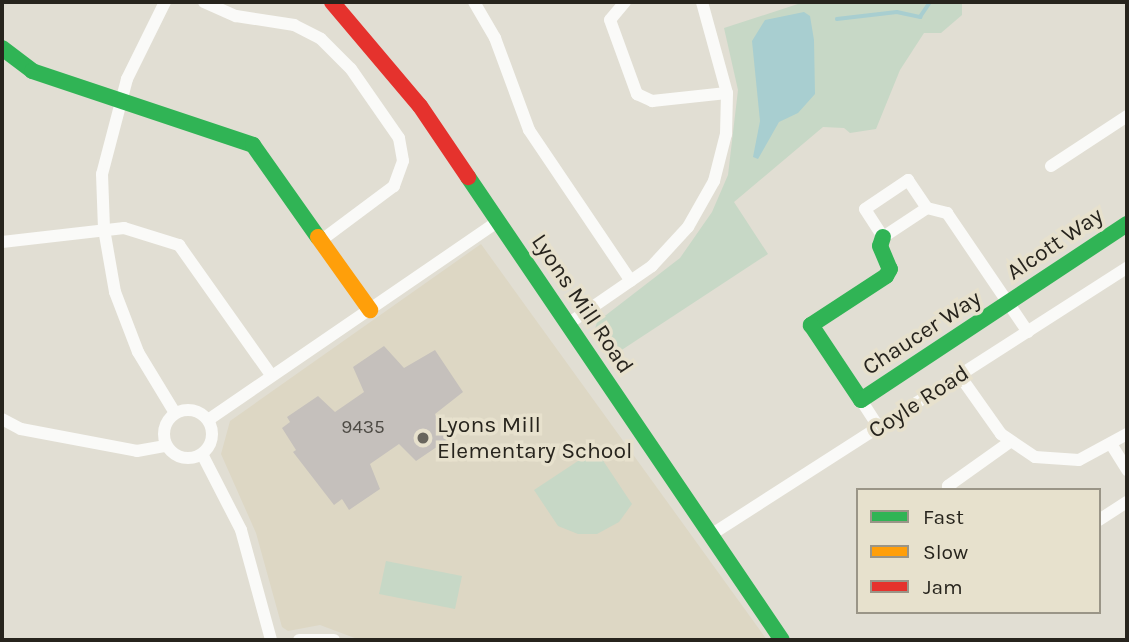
<!DOCTYPE html>
<html>
<head>
<meta charset="utf-8">
<style>
  body { margin:0 }
  #map { position:relative; width:1129px; height:642px; overflow:hidden; background:#e1ded3; font-family:Karla,sans-serif }
  div>[style] { position:absolute }
  [style*='--x'] { left:calc(var(--x)*1px); top:calc(var(--y)*1px); width:calc(var(--w)*1px); rotate:calc(var(--a)*1deg) }
  .built>* { inset:0; background:#ddd7c4 }
  .green>* { inset:0; background:#c7d8c6 }
  .water>* { inset:0; background:#a8ced0 }
  .stream>* { height:3.5px; margin:-1.75px; padding:0 1.75px; transform-origin:1.75px; border-radius:1.75px; background:#a8ced0 }
  .building>* { inset:0; background:#c5c0bc }
  .street>* { height:12px; margin:-6px; padding:0 6px; transform-origin:6px; border-radius:6px; background:#fafaf8 }
  .street>.ring { margin:-6px; padding:0; box-sizing:content-box; background:none; border:12px solid #fafaf8; border-radius:50% }
  .fast>* { height:16px; margin:-8px; padding:0 8px; transform-origin:8px; border-radius:8px; background:#30b455 }
  .slow>* { height:16px; margin:-8px; padding:0 8px; transform-origin:8px; border-radius:8px; background:#ff9f0a }
  .jam>* { height:16px; margin:-8px; padding:0 8px; transform-origin:8px; border-radius:8px; background:#e5322d }
  .dots>* { width:19px; height:19px; translate:-50% -50%; box-sizing:border-box; border:4px solid #e7e1cd; border-radius:50% }
  span { translate:-50% -50%; white-space:nowrap; text-align:center; line-height:1.15; -webkit-text-stroke:7px #e7e1cd; paint-order:stroke }
  .number-label { font-size:19px; color:#4e4b45 }
  .number-label span { -webkit-text-stroke-width:0 }
  .street-label { font-size:23px; color:#27241d }
  .poi-label { font-size:23px; color:#27241d }
  .left { translate:0 -50%; text-align:left }
  .frame { position:absolute; inset:0; border:4px solid #27241d; pointer-events:none }
  .legend { position:absolute; left:856px; top:488px; width:245px; height:126px; box-sizing:border-box; background:#e7e1cd; border:2px solid #9a9587; margin:0; padding:9px 12px; list-style:none; font-size:21px; color:#27241d }
  .legend li { display:flex; align-items:center; gap:14px; height:35px }
  .legend b { width:35px; border:2px solid #9a9587 }
</style>
</head>
<body>
<div id="map">
  <div class="built">
    <div style="clip-path:polygon(481px 244px,767px 640px,360px 640px,320px 625px,288px 631px,282px 627px,256px 533px,221px 454px,230px 421px)"></div>
  </div>
  <div class="green">
    <div style="clip-path:polygon(804px 2px,962px 2px,962px 15px,941px 33px,924px 33px,900px 70px,876px 129px,850px 133px,844px 128px,823px 127px,734px 202px,768px 254px,611px 357px,594px 332px,597px 322px,680px 258px,712px 212px,728px 175px,738px 90px,724px 28px)"></div>
    <div style="clip-path:polygon(590px 453px,600px 456px,632px 504px,619px 522px,597px 534px,578px 534px,558px 526px,534px 490px)"></div>
    <div style="clip-path:polygon(386px 561px,462px 576px,455px 609px,379px 594px)"></div>
  </div>
  <div class="water">
    <div style="clip-path:polygon(804px 12px,810px 16px,814px 40px,815px 94px,798px 113px,779px 122px,758px 159px,753px 157px,760px 121px,752px 41px,765px 20px)"></div>
  </div>
  <div class="stream">
    <div style="--x:837;--y:19;--w:60;--a:-6.7"></div>
    <div style="--x:897;--y:12;--w:24;--a:12"></div>
    <div style="--x:920;--y:17;--w:18;--a:-56"></div>
  </div>
  <div class="building">
    <div style="clip-path:polygon(384px 346px,404px 368px,435px 350px,463px 392px,435px 414px,447px 440px,416px 461px,399px 444px,370px 464px,380px 489px,349px 510px,342px 499px,334px 505px,293px 452px,296px 450px,282px 428px,290px 422px,287px 417px,318px 396px,335px 412px,364px 392px,353px 367px)"></div>
  </div>
  <div class="street">
    <div style="--x:165;--y:2;--w:86;--a:116.3"></div>
    <div style="--x:127;--y:79;--w:98;--a:104.7"></div>
    <div style="--x:102;--y:174;--w:55;--a:87.9"></div>
    <div style="--x:104;--y:229;--w:64;--a:80.1"></div>
    <div style="--x:115;--y:292;--w:64;--a:69"></div>
    <div style="--x:138;--y:352;--w:71;--a:58.8"></div>
    <div style="--x:204;--y:2;--w:35;--a:24"></div>
    <div style="--x:236;--y:16;--w:59;--a:8.8"></div>
    <div style="--x:294;--y:25;--w:30;--a:27"></div>
    <div style="--x:321;--y:39;--w:42;--a:45"></div>
    <div style="--x:351;--y:69;--w:84;--a:55.2"></div>
    <div style="--x:399;--y:138;--w:23;--a:80"></div>
    <div style="--x:403;--y:161;--w:27;--a:110"></div>
    <div style="--x:394;--y:186;--w:89;--a:143.3"></div>
    <div style="--x:474;--y:2;--w:42;--a:59.7"></div>
    <div style="--x:495;--y:38;--w:98;--a:69.7"></div>
    <div style="--x:529;--y:130;--w:182;--a:56"></div>
    <div style="--x:625;--y:2;--w:23;--a:130"></div>
    <div style="--x:610;--y:20;--w:79;--a:70"></div>
    <div style="--x:637;--y:94;--w:17;--a:25"></div>
    <div style="--x:652;--y:101;--w:75;--a:-6.1"></div>
    <div style="--x:1051;--y:166;--w:91;--a:-33.3"></div>
    <div style="--x:927;--y:208;--w:53;--a:146.6"></div>
    <div style="--x:883;--y:237;--w:33;--a:-123"></div>
    <div style="--x:865;--y:209;--w:52;--a:-34"></div>
    <div style="--x:908;--y:180;--w:34;--a:56"></div>
    <div style="--x:927;--y:208;--w:21;--a:14"></div>
    <div style="--x:947;--y:213;--w:144;--a:55.8"></div>
    <div style="--x:2;--y:242;--w:123;--a:-6.5"></div>
    <div style="--x:124;--y:228;--w:58;--a:17.2"></div>
    <div style="--x:179;--y:245;--w:159;--a:54.7"></div>
    <div style="--x:568;--y:324;--w:102;--a:-34.6"></div>
    <div style="--x:652;--y:266;--w:53;--a:-47.3"></div>
    <div style="--x:688;--y:227;--w:53;--a:-60.5"></div>
    <div style="--x:714;--y:181;--w:49;--a:-75.7"></div>
    <div style="--x:726;--y:134;--w:41;--a:-88.6"></div>
    <div style="--x:727;--y:93;--w:94;--a:-105.4"></div>
    <div style="--x:960;--y:376;--w:71;--a:54.7"></div>
    <div style="--x:1001;--y:434;--w:41;--a:34.1"></div>
    <div style="--x:1035;--y:457;--w:44;--a:3.9"></div>
    <div style="--x:1079;--y:460;--w:55;--a:-28.4"></div>
    <div style="--x:861;--y:400;--w:33;--a:57"></div>
    <div class="ring" style="left:164px;top:410px;width:36px;height:36px"></div>
    <div style="--x:2;--y:419;--w:21;--a:28"></div>
    <div style="--x:21;--y:429;--w:118;--a:10.7"></div>
    <div style="--x:137;--y:451;--w:29;--a:-10"></div>
    <div style="--x:208;--y:420;--w:353;--a:-34.4"></div>
    <div style="--x:1111;--y:444;--w:31;--a:58"></div>
    <div style="--x:202;--y:454;--w:85;--a:62.8"></div>
    <div style="--x:241;--y:530;--w:114;--a:74.7"></div>
    <div style="--x:951;--y:490;--w:5;--a:-127"></div>
    <div style="--x:948;--y:486;--w:76;--a:-35.4"></div>
    <div style="--x:1099;--y:520;--w:33;--a:-33"></div>
    <div style="--x:709;--y:536;--w:497;--a:-32.7"></div>
    <div style="--x:299;--y:640;--w:35;--a:0"></div>
  </div>
  <div class="fast">
    <div style="--x:2;--y:48;--w:38;--a:37"></div>
    <div style="--x:32;--y:71;--w:233;--a:18.5"></div>
    <div style="--x:253;--y:145;--w:113;--a:54.8"></div>
    <div style="--x:468;--y:177;--w:559;--a:55.86"></div>
    <div style="--x:883;--y:237;--w:9;--a:108"></div>
    <div style="--x:880;--y:246;--w:25;--a:67"></div>
    <div style="--x:890;--y:269;--w:8;--a:120"></div>
    <div style="--x:886;--y:276;--w:90;--a:146.8"></div>
    <div style="--x:811;--y:325;--w:90;--a:56.3"></div>
    <div style="--x:861;--y:400;--w:319;--a:-33.5"></div>
  </div>
  <div class="slow">
    <div style="--x:318;--y:237;--w:90;--a:54.5"></div>
  </div>
  <div class="jam">
    <div style="--x:332;--y:2;--w:136;--a:49.8"></div>
    <div style="--x:420;--y:106;--w:86;--a:55.9"></div>
  </div>
  <div class="dots">
    <div style="left:423px;top:438px;background:#68655d"></div>
  </div>
  <div class="number-label">
    <span style="left:363px;top:428px">9435</span>
  </div>
  <div class="street-label">
    <span style="left:1055px;top:244px;rotate:-34deg">Alcott Way</span>
    <span style="left:582px;top:304px;rotate:56deg">Lyons Mill Road</span>
    <span style="left:922px;top:333px;rotate:-33deg">Chaucer Way</span>
    <span style="left:919px;top:402px;rotate:-33deg">Coyle Road</span>
  </div>
  <div class="poi-label">
    <span class="left" style="left:437px;top:438px">Lyons Mill<br>Elementary School</span>
  </div>
  <div class="frame"></div>
  <ul class="legend">
  <li><b style="height:9px;background:#30b455"></b>Fast</li>
  <li><b style="height:9px;background:#ff9f0a"></b>Slow</li>
  <li><b style="height:9px;background:#e5322d"></b>Jam</li>
  </ul>
</div>
</body>
</html>
